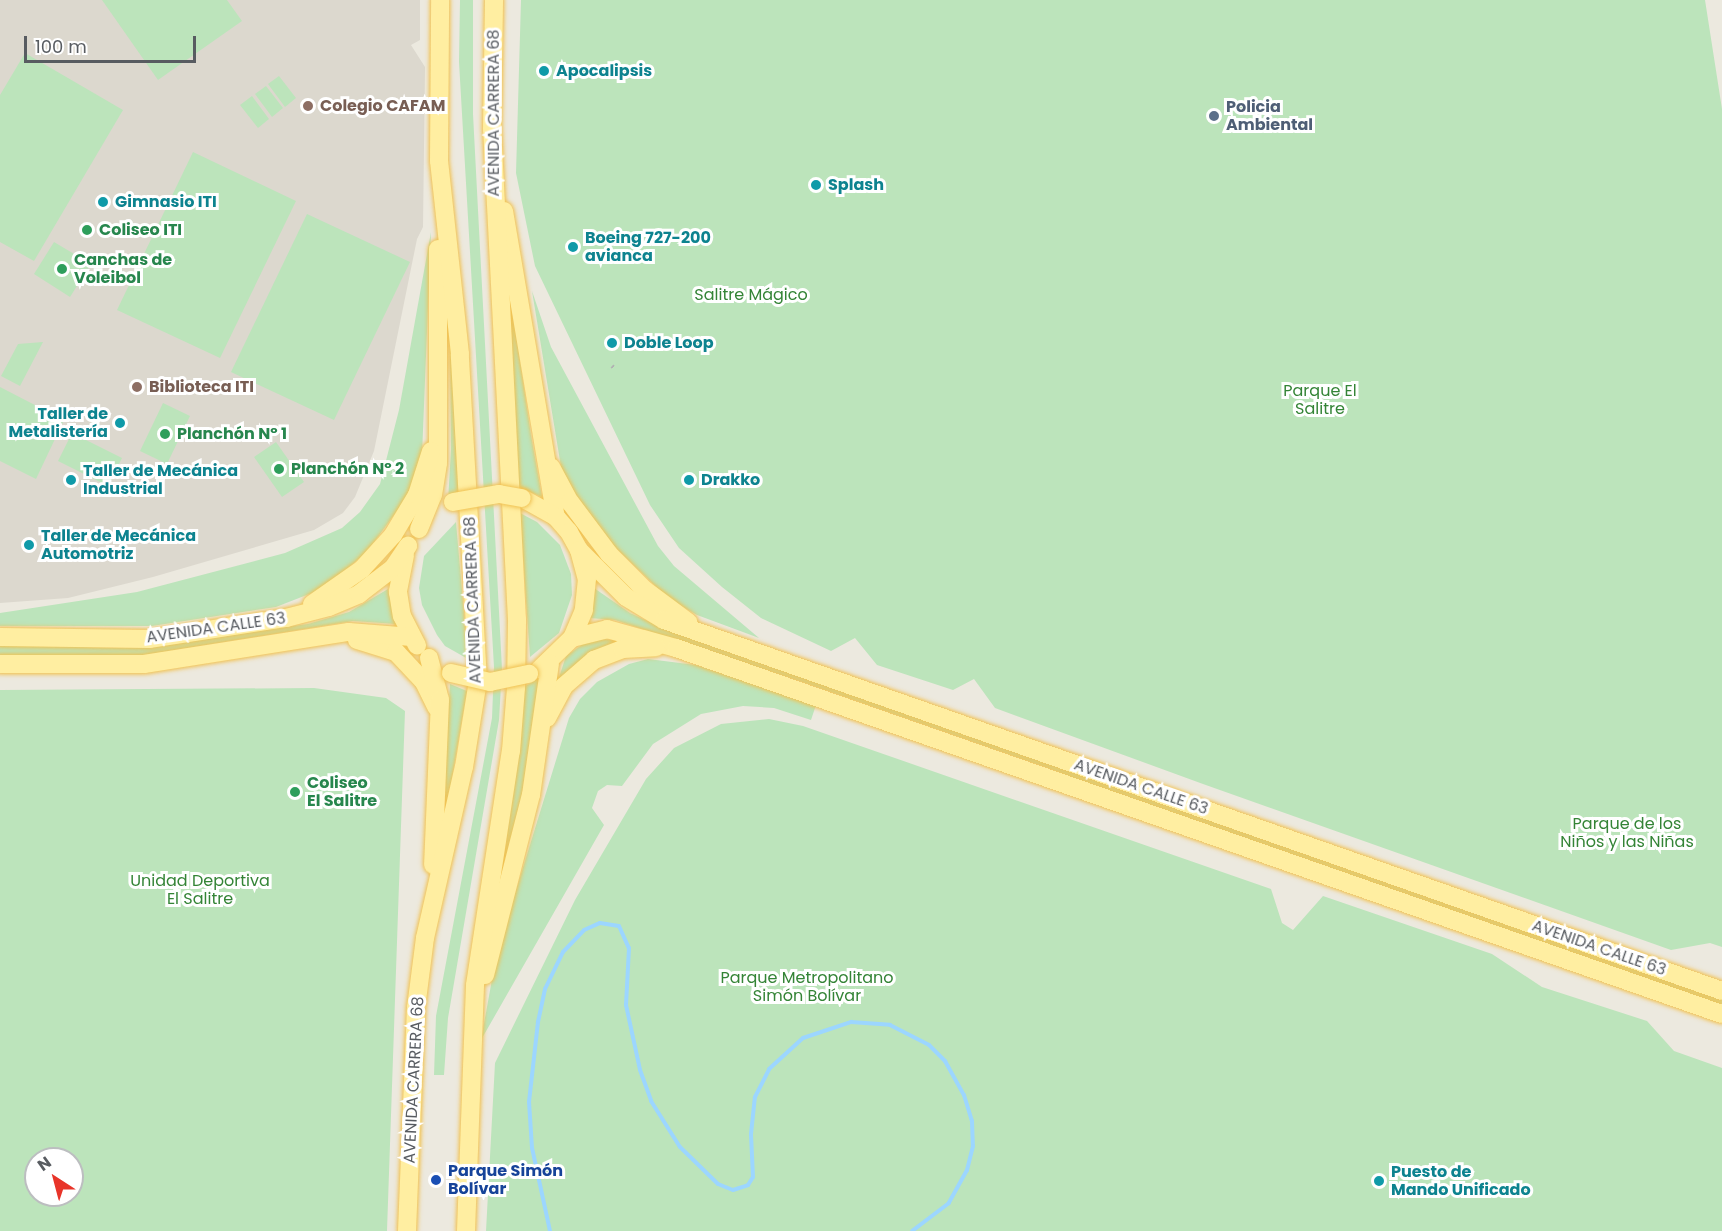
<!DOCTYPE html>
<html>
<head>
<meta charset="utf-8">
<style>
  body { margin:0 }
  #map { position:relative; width:1722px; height:1231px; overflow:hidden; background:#ece9df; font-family:Poppins,sans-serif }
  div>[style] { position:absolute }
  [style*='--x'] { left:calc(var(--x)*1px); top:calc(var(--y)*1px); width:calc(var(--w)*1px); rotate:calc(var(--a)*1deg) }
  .education>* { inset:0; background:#dcd8ce }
  .green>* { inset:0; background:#bce4bb }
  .stream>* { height:4px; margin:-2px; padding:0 2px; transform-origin:2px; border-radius:2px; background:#9cd6ff }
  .roads { filter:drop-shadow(0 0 2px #f1c253) drop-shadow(0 0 2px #f1c253) }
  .major>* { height:18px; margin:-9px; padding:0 9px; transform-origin:9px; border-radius:9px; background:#ffeea1 }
  .rail>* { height:4px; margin-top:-2px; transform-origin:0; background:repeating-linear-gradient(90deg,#b1b2b2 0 1.5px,transparent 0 9.5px) }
  .bridges { filter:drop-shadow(0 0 2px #f1c253) drop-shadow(0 0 2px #f1c253) }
  .major-bridge>* { height:18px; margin:-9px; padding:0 9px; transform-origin:9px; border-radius:9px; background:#ffeea1 }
  .dots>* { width:16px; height:16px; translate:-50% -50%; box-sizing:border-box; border:3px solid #fff; border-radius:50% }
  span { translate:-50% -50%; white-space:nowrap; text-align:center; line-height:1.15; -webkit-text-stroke:6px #fff; paint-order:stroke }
  .culture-label { font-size:16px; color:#0d838f; font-weight:700 }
  .left { translate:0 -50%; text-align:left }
  .right { translate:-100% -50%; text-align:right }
  .education-label { font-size:16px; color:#785e54; font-weight:700 }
  .service-label { font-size:16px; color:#4e5e75; font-weight:700 }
  .street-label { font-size:16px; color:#585c61 }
  .leisure-label { font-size:16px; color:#27864d; font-weight:700 }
  .park-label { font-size:16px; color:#348436 }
  .transit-label { font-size:16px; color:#164399; font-weight:700 }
  .north { position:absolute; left:24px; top:1147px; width:60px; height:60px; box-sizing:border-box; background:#fff; border:2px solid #bcbec0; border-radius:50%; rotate:324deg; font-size:16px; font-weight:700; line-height:24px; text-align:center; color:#585c61 }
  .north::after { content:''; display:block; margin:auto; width:21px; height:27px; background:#e83429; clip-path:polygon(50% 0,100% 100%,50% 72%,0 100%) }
  .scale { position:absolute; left:24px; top:36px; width:172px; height:27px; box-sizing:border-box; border:3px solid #585c61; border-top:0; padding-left:8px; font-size:18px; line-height:21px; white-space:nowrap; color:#585c61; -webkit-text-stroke:4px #fff; paint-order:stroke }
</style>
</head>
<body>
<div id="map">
  <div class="education">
    <div style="clip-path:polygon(0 0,420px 0,420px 40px,411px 45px,425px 67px,423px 227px,417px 239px,374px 451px,355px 497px,343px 513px,314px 530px,153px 577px,68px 598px,0 603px)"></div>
  </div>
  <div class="green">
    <div style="clip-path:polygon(102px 0,227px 0,242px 21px,158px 80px)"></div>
    <div style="clip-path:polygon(460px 0,473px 0,473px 114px,502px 669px,499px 720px,448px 1018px,444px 1075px,434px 1075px,436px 1016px,492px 718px,494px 667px,459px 62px)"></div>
    <div style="clip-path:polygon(521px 0,1705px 0,1722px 109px,1722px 947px,1710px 943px,1671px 950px,1203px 784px,995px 708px,974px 679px,953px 690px,877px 665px,855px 638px,831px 651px,761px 618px,722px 587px,679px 548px,650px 505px,535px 266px,516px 173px)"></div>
    <div style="clip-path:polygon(25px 53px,123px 110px,34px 261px,0 242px,0 95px)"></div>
    <div style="clip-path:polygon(279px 76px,296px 98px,285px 107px,268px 84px)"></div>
    <div style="clip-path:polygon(266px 86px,283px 108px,272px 117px,255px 94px)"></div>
    <div style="clip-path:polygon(252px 96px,269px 119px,258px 128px,240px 105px)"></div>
    <div style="clip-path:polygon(193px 152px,296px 201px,220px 358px,117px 310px)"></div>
    <div style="clip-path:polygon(307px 214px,410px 262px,334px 420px,231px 372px)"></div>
    <div style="clip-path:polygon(431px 232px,422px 455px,413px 489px,366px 553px,322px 589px,276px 607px,152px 626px,0 626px,0 613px,137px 592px,285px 553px,342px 528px,360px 512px,380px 484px,399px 410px)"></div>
    <div style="clip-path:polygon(54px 242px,91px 264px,70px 297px,34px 274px)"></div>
    <div style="clip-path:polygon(503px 247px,531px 435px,542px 497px,518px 487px)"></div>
    <div style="clip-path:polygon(532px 291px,551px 347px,658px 546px,674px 566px,759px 638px,697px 615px,668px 598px,595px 528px,562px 473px)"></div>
    <div style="clip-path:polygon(450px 339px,462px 495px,448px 501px,451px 450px)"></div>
    <div style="clip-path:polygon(43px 342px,20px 386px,1px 376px,18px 344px)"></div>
    <div style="clip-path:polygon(0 387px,64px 420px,36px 479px,0 461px)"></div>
    <div style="clip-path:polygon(163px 403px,190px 416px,167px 464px,140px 451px)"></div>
    <div style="clip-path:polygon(72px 433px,122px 458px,108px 486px,58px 461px)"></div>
    <div style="clip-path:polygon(276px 442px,304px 482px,282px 497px,254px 457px)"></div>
    <div style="clip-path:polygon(520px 513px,537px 522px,560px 545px,571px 574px,572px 595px,559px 633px,530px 657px)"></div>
    <div style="clip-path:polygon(456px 522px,468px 659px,445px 646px,437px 635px,422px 605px,419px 588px,424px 556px)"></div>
    <div style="clip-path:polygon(594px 588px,630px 613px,656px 625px,1722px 998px,1722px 1005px,1174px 817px,1051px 769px,800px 681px,615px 620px,589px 618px)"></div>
    <div style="clip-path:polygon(388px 589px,396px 624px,353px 621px,126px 658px,0 656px,0 645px,128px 648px,308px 624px,349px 612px)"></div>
    <div style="clip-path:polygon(603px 639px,625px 642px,554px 693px,566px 656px,586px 642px)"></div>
    <div style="clip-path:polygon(648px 659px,696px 665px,816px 705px,811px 720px,774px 708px,743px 706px,701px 714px,653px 744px,622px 786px,607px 785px,598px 791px,592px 808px,604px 825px,481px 1040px,497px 952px,569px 718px,580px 699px,597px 682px,629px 664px)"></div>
    <div style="clip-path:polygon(539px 678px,518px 821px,496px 894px,524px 687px)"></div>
    <div style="clip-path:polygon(450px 684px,467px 691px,442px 836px)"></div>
    <div style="clip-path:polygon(evenodd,314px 688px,386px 698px,405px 711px,387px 1231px,0 1231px,0 690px,314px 688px,36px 1159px,72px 1159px,72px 1195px,36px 1195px,36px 1159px)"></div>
    <div style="clip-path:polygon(769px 719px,803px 726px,1271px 889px,1282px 923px,1293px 930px,1323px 896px,1492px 954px,1542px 987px,1647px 1021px,1674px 1051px,1722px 1068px,1722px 1231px,486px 1231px,495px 1063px,575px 900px,646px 779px,674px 748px,721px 724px)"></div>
  </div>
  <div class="stream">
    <div style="--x:550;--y:1231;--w:85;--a:-102.2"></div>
    <div style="--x:532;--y:1148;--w:46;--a:-93.7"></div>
    <div style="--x:529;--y:1102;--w:81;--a:-83.6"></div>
    <div style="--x:538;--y:1022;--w:34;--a:-78"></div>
    <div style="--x:545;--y:989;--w:41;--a:-64.1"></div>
    <div style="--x:563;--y:952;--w:30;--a:-46"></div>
    <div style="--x:584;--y:930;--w:17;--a:-24"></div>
    <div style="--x:600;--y:923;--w:19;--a:9"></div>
    <div style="--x:619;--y:926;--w:24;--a:66"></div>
    <div style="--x:629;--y:948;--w:57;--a:93"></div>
    <div style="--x:626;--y:1005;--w:66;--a:77.8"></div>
    <div style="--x:640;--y:1070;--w:33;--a:70"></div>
    <div style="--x:651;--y:1101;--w:54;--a:57.8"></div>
    <div style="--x:680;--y:1147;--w:53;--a:44.2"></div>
    <div style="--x:718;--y:1184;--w:16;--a:22"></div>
    <div style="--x:733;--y:1190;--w:16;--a:-18"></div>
    <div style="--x:748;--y:1185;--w:9;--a:-58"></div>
    <div style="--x:753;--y:1177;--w:43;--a:-92.7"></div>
    <div style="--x:751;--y:1134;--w:37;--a:-84"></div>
    <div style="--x:755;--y:1097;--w:31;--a:-63"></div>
    <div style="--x:769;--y:1069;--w:46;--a:-42.4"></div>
    <div style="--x:803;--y:1038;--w:51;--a:-18.4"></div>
    <div style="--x:851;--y:1022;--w:39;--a:4"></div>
    <div style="--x:890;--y:1025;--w:44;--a:27.1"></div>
    <div style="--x:929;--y:1045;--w:23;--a:45"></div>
    <div style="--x:945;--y:1061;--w:39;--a:61"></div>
    <div style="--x:964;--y:1095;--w:27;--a:73"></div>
    <div style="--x:972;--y:1121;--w:25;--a:88"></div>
    <div style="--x:973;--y:1146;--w:25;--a:104"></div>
    <div style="--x:967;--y:1170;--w:38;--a:119"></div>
    <div style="--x:949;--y:1203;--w:46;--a:142.9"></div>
  </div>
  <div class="roads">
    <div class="major">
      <div style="--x:504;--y:211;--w:310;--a:80.4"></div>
      <div style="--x:551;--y:467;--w:40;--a:62"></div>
      <div style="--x:570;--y:502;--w:65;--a:53.1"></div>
      <div style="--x:609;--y:554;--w:51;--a:45"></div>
      <div style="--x:645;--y:590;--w:54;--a:36.7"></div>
      <div style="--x:522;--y:498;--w:39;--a:29"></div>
      <div style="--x:556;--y:517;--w:20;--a:49"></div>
      <div style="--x:569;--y:532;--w:21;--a:61"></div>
      <div style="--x:579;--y:550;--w:30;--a:75"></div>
      <div style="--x:587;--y:579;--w:31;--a:96"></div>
      <div style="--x:584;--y:610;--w:30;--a:113"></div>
      <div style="--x:572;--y:638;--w:45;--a:135.9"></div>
      <div style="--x:419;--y:529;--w:37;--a:-68"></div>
      <div style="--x:433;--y:495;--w:32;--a:-81"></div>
      <div style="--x:438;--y:463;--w:214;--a:-90"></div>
      <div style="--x:579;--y:550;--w:66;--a:45"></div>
      <div style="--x:626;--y:597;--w:44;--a:31.2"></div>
      <div style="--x:664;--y:620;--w:1121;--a:19.32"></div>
      <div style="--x:405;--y:555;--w:38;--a:101"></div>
      <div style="--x:398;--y:592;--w:24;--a:81"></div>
      <div style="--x:402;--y:616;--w:33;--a:63"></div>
      <div style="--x:312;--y:604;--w:61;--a:-35"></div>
      <div style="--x:362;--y:569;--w:46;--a:-47.6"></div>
      <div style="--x:393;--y:535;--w:47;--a:-59"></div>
      <div style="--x:417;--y:495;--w:46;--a:-72.3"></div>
      <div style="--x:0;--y:637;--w:149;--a:0.8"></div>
      <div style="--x:149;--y:639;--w:139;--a:-8.7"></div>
      <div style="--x:286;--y:618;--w:44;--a:-14.3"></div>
      <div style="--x:329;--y:607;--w:33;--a:-23"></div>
      <div style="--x:359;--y:594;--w:43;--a:-37.4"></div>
      <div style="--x:393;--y:568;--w:27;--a:-56"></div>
      <div style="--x:572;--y:638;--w:36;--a:-14"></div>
      <div style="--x:607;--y:629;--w:72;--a:15.4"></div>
      <div style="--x:676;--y:648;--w:1108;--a:19.29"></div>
      <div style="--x:357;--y:640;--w:41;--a:17.1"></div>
      <div style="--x:396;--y:652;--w:41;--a:47"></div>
      <div style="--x:424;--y:682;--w:28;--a:64"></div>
      <div style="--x:429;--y:658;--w:43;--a:75.3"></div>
      <div style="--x:440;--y:700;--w:165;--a:92.4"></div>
      <div style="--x:0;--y:664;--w:144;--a:0"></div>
      <div style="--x:144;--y:664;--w:207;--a:-8.9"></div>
      <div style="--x:349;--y:632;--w:63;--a:4.5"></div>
      <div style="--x:547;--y:718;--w:36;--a:-62"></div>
      <div style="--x:564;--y:686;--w:40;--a:-41"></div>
      <div style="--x:594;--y:660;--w:30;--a:-21"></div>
      <div style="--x:622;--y:649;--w:34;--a:-3"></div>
      <div style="--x:485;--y:975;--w:186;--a:-75.7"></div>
      <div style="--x:531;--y:795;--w:133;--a:-81.8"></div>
      <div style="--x:407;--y:1231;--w:223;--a:-87.7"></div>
      <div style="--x:416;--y:1008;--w:71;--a:-82.7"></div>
      <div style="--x:425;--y:938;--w:175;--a:-77.2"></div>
      <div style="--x:464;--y:767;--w:87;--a:-80.8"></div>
      <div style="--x:478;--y:681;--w:327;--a:-93.2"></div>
      <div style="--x:460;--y:354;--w:194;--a:-96.2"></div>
      <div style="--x:439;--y:161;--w:161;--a:-89.6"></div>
      <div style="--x:466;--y:1231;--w:246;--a:-87.9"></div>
      <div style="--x:475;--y:985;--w:237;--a:-81.3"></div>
      <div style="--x:511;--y:751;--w:64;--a:-85.5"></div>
      <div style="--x:516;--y:687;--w:67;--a:-89.1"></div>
      <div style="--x:517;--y:620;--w:492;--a:-92.9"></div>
      <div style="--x:492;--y:129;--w:129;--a:-89.1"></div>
    </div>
  </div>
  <div class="rail">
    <div style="--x:612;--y:366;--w:4;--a:45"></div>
  </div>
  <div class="bridges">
    <div class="major-bridge">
      <div style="--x:453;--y:502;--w:47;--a:-9.9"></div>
      <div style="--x:499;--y:494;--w:23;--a:10"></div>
      <div style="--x:451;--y:673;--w:40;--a:13"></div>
      <div style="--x:490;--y:682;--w:40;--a:-12"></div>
    </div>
  </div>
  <div class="dots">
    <div style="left:544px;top:71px;background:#0f9aa8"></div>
    <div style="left:308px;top:106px;background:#8d6e63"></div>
    <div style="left:1214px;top:116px;background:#5c6f8a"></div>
    <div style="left:816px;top:185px;background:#0f9aa8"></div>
    <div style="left:103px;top:202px;background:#0f9aa8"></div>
    <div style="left:87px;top:230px;background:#2e9e5b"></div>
    <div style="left:573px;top:247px;background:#0f9aa8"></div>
    <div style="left:62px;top:269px;background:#2e9e5b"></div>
    <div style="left:612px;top:343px;background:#0f9aa8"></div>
    <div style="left:137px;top:387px;background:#8d6e63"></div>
    <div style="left:120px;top:423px;background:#0f9aa8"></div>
    <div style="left:165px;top:434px;background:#2e9e5b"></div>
    <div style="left:279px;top:469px;background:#2e9e5b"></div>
    <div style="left:71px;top:480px;background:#0f9aa8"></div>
    <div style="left:689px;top:480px;background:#0f9aa8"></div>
    <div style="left:29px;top:545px;background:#0f9aa8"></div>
    <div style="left:295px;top:792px;background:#2e9e5b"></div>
    <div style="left:436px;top:1180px;background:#1a4fb4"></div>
    <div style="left:1379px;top:1181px;background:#0f9aa8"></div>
  </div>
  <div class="culture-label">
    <span class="left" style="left:556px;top:71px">Apocalipsis</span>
    <span class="left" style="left:828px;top:185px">Splash</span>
    <span class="left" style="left:115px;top:202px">Gimnasio ITI</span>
    <span class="left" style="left:585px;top:247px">Boeing 727-200<br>avianca</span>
    <span class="left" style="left:624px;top:343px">Doble Loop</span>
    <span class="right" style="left:108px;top:423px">Taller de<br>Metalistería</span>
    <span class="left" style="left:83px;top:480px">Taller de Mecánica<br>Industrial</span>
    <span class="left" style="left:701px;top:480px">Drakko</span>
    <span class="left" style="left:41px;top:545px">Taller de Mecánica<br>Automotriz</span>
    <span class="left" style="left:1391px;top:1181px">Puesto de<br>Mando Unificado</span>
  </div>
  <div class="education-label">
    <span class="left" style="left:320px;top:106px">Colegio CAFAM</span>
    <span class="left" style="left:149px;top:387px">Biblioteca ITI</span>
  </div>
  <div class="service-label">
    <span class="left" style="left:1226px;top:116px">Policia<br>Ambiental</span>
  </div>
  <div class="street-label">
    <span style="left:494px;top:113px;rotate:-90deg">AVENIDA CARRERA 68</span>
    <span style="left:473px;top:600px;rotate:-92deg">AVENIDA CARRERA 68</span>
    <span style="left:216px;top:628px;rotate:-8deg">AVENIDA CALLE 63</span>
    <span style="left:1141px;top:787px;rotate:19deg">AVENIDA CALLE 63</span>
    <span style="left:1599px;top:948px;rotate:19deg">AVENIDA CALLE 63</span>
    <span style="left:414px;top:1080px;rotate:-87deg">AVENIDA CARRERA 68</span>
  </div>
  <div class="leisure-label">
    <span class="left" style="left:99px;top:230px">Coliseo ITI</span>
    <span class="left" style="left:74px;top:269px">Canchas de<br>Voleibol</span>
    <span class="left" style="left:177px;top:434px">Planchón Nº 1</span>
    <span class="left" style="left:291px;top:469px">Planchón Nº 2</span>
    <span class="left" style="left:307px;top:792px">Coliseo<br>El Salitre</span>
  </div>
  <div class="park-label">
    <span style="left:751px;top:295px">Salitre Mágico</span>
    <span style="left:1320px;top:400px">Parque El<br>Salitre</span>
    <span style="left:1627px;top:833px">Parque de los<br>Niños y las Niñas</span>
    <span style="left:200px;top:890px">Unidad Deportiva<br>El Salitre</span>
    <span style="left:807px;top:987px">Parque Metropolitano<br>Simón Bolívar</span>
  </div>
  <div class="transit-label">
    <span class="left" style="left:448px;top:1180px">Parque Simón<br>Bolívar</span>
  </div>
  <div class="north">N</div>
  <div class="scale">100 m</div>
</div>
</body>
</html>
